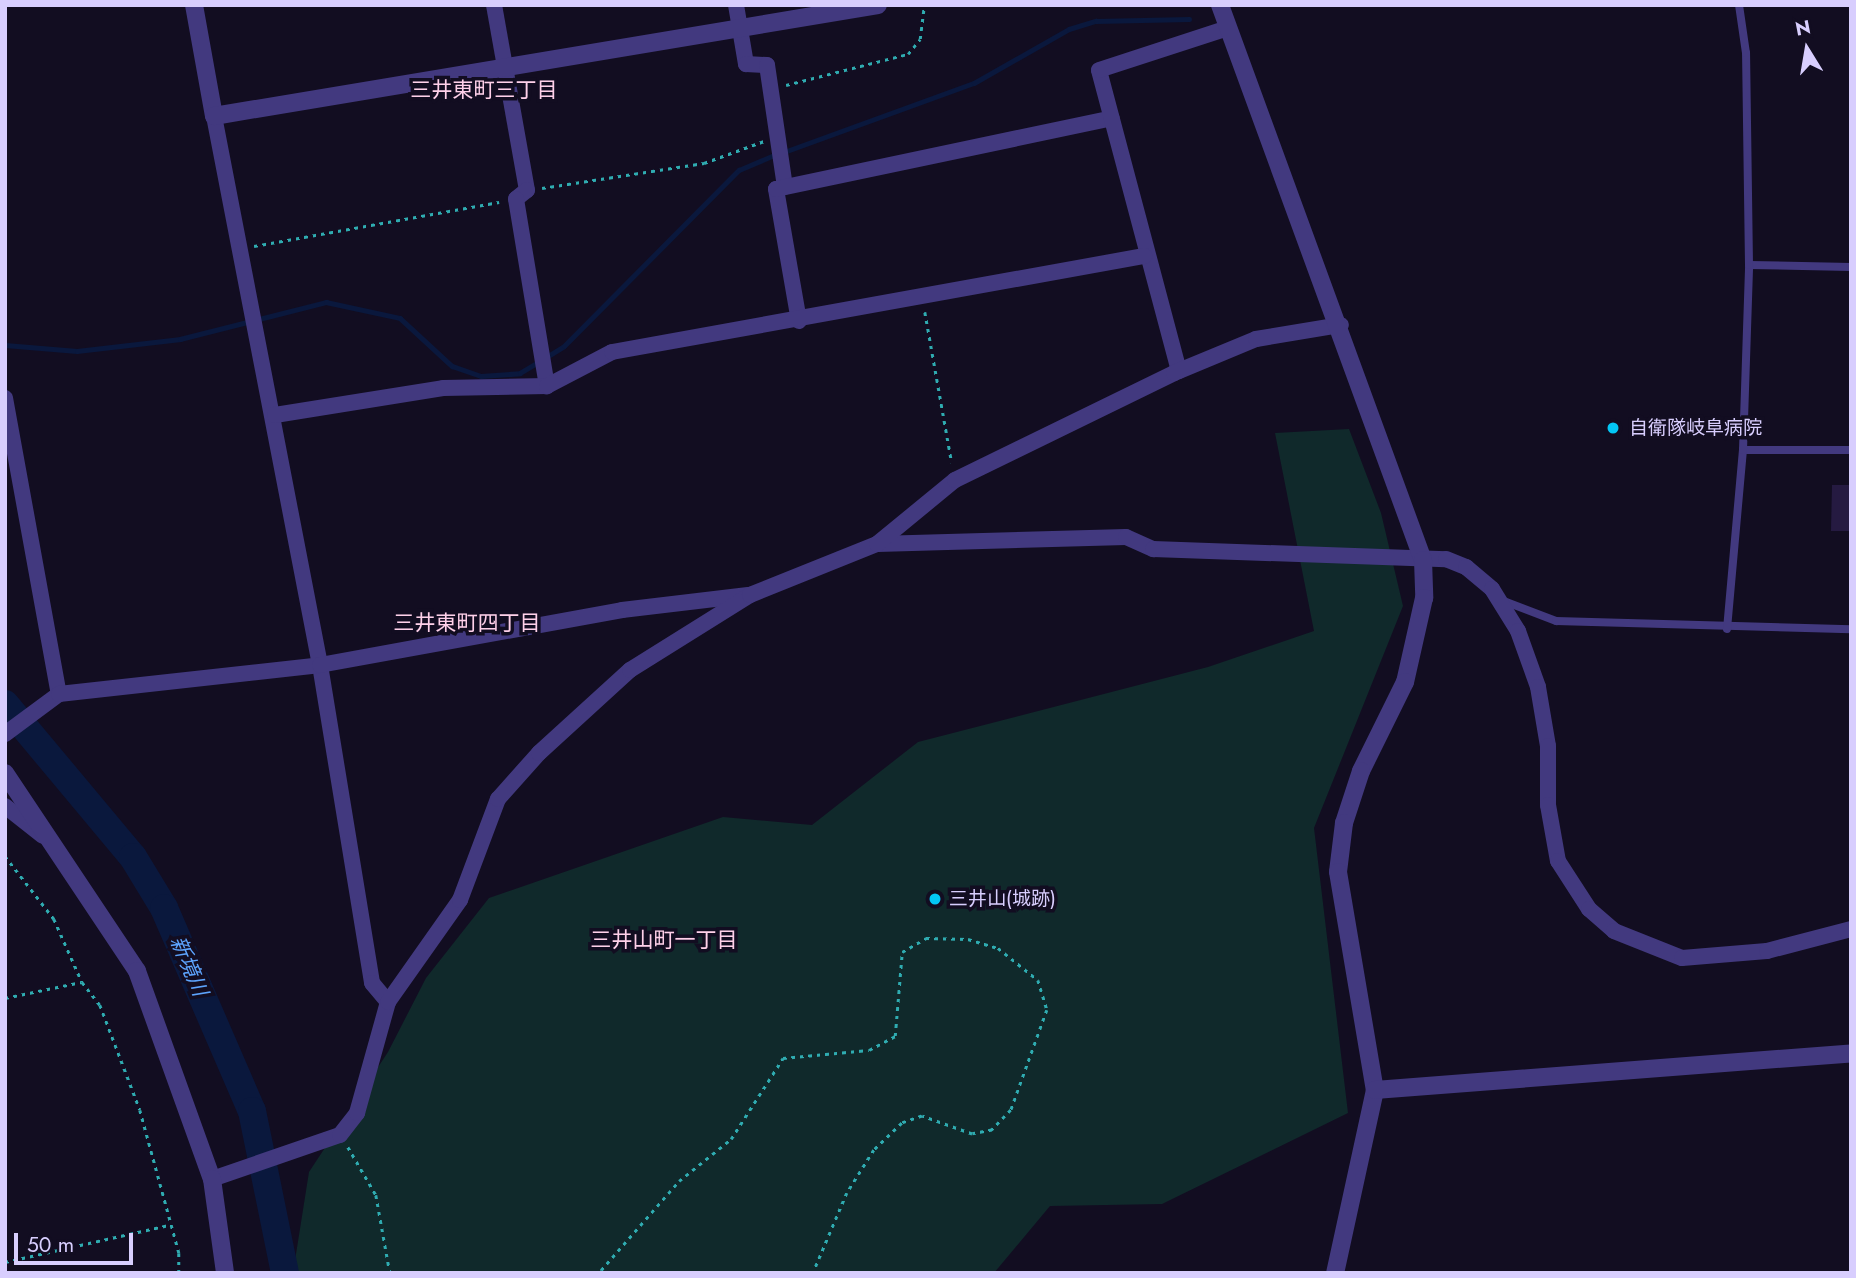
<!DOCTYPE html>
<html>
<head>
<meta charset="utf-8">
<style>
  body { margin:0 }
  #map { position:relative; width:1856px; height:1278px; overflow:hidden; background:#120d21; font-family:Jost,"Noto Sans JP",sans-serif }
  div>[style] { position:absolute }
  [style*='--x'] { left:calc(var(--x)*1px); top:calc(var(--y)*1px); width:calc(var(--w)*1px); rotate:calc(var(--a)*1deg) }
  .green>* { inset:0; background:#10292b }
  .stream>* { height:4.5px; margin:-2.25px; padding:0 2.25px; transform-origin:2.25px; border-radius:2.25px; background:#0a183d }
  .river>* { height:28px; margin:-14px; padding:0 14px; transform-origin:14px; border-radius:14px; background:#0a183d }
  .building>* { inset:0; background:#251a41 }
  .path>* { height:2.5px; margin-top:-1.25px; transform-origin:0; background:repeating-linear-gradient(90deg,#2facb1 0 3.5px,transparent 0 8.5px) }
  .service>* { height:8px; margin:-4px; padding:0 4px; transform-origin:4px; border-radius:4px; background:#42397f }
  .minor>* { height:16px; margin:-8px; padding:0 8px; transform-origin:8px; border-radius:8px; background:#42397f }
  .tertiary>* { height:18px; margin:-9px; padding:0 9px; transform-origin:9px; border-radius:9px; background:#42397f }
  .dots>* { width:19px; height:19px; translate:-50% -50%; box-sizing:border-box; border:4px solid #120d21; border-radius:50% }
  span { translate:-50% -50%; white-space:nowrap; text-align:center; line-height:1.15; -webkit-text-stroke:7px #120d21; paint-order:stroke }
  .poi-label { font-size:19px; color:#d8cefe }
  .left { translate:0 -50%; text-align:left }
  .neighbourhood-label { font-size:21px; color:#fed0e9 }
  .water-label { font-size:21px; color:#5da4fd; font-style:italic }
  .frame { position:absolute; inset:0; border:7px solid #d8cefe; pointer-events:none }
  .north { position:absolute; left:1772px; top:14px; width:70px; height:70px; -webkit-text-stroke:5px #120d21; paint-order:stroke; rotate:349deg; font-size:19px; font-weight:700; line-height:28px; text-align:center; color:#d8cefe }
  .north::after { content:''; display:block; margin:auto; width:24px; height:32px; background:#d8cefe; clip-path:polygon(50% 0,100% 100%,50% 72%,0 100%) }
  .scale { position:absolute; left:14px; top:1233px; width:119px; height:32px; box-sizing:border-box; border:4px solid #d8cefe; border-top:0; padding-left:9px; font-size:21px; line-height:24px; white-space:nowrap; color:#d8cefe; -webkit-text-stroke:5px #120d21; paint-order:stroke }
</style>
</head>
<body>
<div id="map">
  <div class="green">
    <div style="clip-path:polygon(1349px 429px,1381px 513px,1403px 606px,1314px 828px,1348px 1113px,1162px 1204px,1050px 1206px,994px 1273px,293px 1273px,309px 1172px,388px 1052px,426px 978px,489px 898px,723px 817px,812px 825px,918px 742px,1208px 667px,1314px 631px,1275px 433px)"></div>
  </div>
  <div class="stream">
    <div style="--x:784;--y:152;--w:202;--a:-20"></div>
    <div style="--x:974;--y:83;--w:109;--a:-29.6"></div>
    <div style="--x:1069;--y:29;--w:28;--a:-17"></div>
    <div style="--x:1096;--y:21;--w:93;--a:-1.2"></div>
    <div style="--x:5;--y:345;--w:72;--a:4.8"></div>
    <div style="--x:77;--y:351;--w:104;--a:-6.6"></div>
    <div style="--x:180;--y:339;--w:151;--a:-14.2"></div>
    <div style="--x:326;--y:302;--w:76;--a:12.2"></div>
    <div style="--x:400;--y:318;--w:71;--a:42.7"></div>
    <div style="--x:452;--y:366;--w:31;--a:19"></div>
    <div style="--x:481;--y:376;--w:39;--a:-4"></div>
    <div style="--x:520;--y:373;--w:21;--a:-31"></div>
    <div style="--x:545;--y:358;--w:22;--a:-32"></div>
    <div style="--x:564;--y:346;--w:248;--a:-45.2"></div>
    <div style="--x:739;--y:170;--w:39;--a:-23"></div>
  </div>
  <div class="river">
    <div style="--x:5;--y:704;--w:199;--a:50.1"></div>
    <div style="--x:133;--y:857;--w:60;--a:58.7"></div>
    <div style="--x:164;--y:908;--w:221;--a:66.6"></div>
    <div style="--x:252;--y:1111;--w:165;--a:78.5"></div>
  </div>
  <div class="building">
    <div style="clip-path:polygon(1832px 485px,1851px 485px,1851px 531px,1831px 531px)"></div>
  </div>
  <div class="path">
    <div style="--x:786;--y:85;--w:126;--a:-14.3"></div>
    <div style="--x:908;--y:54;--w:19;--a:-51"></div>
    <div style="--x:920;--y:39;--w:34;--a:-83"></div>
    <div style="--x:542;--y:188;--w:164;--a:-8.8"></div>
    <div style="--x:704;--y:163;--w:64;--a:-20.1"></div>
    <div style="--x:254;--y:246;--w:249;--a:-10.2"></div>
    <div style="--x:925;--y:312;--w:153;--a:79.9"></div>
    <div style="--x:5;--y:856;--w:80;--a:52.1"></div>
    <div style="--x:54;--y:919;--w:69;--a:66"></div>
    <div style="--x:82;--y:982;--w:29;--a:52"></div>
    <div style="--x:100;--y:1005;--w:112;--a:69.1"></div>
    <div style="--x:140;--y:1110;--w:148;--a:74.7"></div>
    <div style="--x:179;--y:1253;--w:20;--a:90"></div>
    <div style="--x:5;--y:998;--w:78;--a:-11.9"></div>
    <div style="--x:348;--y:1147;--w:56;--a:59.7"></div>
    <div style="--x:376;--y:1195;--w:79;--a:79.8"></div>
    <div style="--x:5;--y:1262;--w:168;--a:-12.7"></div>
    <div style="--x:592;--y:1273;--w:9;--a:-18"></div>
    <div style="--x:601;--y:1270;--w:118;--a:-48.8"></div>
    <div style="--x:679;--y:1181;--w:67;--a:-38.9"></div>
    <div style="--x:731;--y:1139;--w:96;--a:-57.3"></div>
    <div style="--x:783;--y:1058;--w:86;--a:-5.3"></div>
    <div style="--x:869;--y:1050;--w:30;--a:-28"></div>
    <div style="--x:895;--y:1036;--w:84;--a:-85.2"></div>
    <div style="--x:902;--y:952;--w:28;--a:-30"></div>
    <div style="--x:926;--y:938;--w:42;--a:1.4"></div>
    <div style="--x:968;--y:939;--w:31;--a:17"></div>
    <div style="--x:998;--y:948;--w:51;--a:38.7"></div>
    <div style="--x:1038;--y:980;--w:31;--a:73"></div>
    <div style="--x:1047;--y:1010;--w:106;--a:109.8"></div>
    <div style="--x:1011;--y:1110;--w:28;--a:134"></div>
    <div style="--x:992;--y:1130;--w:20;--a:169"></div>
    <div style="--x:972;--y:1134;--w:53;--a:-160.2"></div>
    <div style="--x:922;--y:1116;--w:21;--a:161"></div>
    <div style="--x:902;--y:1123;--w:39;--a:136"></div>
    <div style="--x:874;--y:1150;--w:51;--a:122.1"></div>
    <div style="--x:847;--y:1193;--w:87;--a:113"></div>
  </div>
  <div class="service">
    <div style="--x:1749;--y:265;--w:102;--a:1.1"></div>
    <div style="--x:1743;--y:450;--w:108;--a:0"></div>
    <div style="--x:1501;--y:600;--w:59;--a:20.9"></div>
    <div style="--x:1556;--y:621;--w:295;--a:1.6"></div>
    <div style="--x:1727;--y:629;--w:180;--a:-84.9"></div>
    <div style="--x:1743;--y:450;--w:185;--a:-88.1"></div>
    <div style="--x:1749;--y:265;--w:212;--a:-90.8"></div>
    <div style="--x:1746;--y:53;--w:49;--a:-98.3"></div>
  </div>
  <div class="minor">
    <div style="--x:494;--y:5;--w:188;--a:79.9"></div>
    <div style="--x:527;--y:190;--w:14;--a:141"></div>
    <div style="--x:516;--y:199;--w:190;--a:80.6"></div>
    <div style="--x:736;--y:5;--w:60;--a:80.4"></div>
    <div style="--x:746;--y:64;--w:21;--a:3"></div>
    <div style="--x:767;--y:65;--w:123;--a:81.6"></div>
    <div style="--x:214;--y:116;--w:559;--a:79.07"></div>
    <div style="--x:320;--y:665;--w:322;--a:80.7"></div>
    <div style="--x:372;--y:983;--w:25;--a:50"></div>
    <div style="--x:799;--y:321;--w:134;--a:-99.9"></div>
    <div style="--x:776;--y:189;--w:343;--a:-11.9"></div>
    <div style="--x:1179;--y:371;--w:311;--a:-104.9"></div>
    <div style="--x:1099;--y:70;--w:136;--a:-18"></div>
    <div style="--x:5;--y:398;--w:301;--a:79.7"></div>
    <div style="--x:275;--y:415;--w:170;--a:-9.1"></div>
    <div style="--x:443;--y:388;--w:104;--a:-1.1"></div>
    <div style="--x:547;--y:386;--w:73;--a:-27.6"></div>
    <div style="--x:612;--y:352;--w:541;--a:-10.23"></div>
    <div style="--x:877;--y:544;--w:249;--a:-1.6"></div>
    <div style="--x:1126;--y:537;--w:30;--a:24"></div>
    <div style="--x:1153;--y:549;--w:293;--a:2"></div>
    <div style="--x:1446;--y:559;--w:22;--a:22"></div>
    <div style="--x:1466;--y:567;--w:34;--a:40"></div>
    <div style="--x:1492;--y:589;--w:49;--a:58.2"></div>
    <div style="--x:1518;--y:631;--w:59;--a:70.3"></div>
    <div style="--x:1538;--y:687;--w:60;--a:80.4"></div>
    <div style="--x:1548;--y:746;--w:59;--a:90"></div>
    <div style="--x:1548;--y:805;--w:57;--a:79.9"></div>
    <div style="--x:1558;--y:861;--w:57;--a:57.1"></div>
    <div style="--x:1589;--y:909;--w:33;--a:41"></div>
    <div style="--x:1614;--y:931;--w:73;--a:21.7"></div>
    <div style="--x:1682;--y:958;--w:85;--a:-4.7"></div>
    <div style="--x:1767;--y:951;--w:87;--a:-14.7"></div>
    <div style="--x:5;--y:734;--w:67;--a:-36.5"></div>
    <div style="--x:59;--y:694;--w:263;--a:-6.3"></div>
    <div style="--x:320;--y:665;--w:307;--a:-10.3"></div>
    <div style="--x:622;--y:610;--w:127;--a:-6.8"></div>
    <div style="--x:5;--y:806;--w:48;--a:38.3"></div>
    <div style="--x:212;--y:1179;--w:135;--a:-19"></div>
    <div style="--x:340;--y:1135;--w:28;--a:-52"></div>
    <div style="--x:357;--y:1113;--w:115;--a:-74.4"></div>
    <div style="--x:388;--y:1002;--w:125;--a:-54.8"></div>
    <div style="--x:460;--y:900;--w:108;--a:-69.4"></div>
    <div style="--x:498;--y:799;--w:62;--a:-48.3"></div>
    <div style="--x:539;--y:753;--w:123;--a:-42.4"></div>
    <div style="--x:630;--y:670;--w:142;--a:-32"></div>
    <div style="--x:750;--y:595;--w:137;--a:-21.9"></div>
    <div style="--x:877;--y:544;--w:101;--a:-39.4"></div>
    <div style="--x:955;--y:480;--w:244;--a:-26"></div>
    <div style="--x:1174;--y:373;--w:89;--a:-22.5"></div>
    <div style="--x:1256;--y:339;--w:86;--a:-9.4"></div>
  </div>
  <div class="tertiary">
    <div style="--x:194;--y:5;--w:113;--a:79.8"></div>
    <div style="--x:214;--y:116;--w:673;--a:-9.49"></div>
    <div style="--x:1220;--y:5;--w:591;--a:69.91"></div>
    <div style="--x:1423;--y:560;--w:38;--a:88"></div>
    <div style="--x:1424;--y:598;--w:86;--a:102.7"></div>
    <div style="--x:1405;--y:682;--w:99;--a:116.3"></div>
    <div style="--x:1361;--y:771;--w:55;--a:108.1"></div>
    <div style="--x:1344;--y:823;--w:49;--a:97"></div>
    <div style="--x:1338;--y:872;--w:221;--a:80.4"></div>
    <div style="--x:1375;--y:1090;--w:187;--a:102.3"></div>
    <div style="--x:5;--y:773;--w:238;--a:56.3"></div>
    <div style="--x:137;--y:971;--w:221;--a:70.2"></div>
    <div style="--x:212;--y:1179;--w:95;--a:82.1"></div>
    <div style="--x:1375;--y:1090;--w:477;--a:-4.4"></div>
  </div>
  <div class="dots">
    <div style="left:1613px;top:428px;background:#03c6f5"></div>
    <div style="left:935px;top:899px;background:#03c6f5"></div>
  </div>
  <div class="poi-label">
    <span class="left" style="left:1629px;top:428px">自衛隊岐阜病院</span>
    <span class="left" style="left:949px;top:899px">三井山(城跡)</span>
  </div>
  <div class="neighbourhood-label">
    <span style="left:484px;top:90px">三井東町三丁目</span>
    <span style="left:467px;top:623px">三井東町四丁目</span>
    <span style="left:664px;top:940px">三井山町一丁目</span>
  </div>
  <div class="water-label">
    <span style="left:189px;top:966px;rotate:67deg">新境川</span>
  </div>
  <div class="frame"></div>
  <div class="north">N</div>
  <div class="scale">50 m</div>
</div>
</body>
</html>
